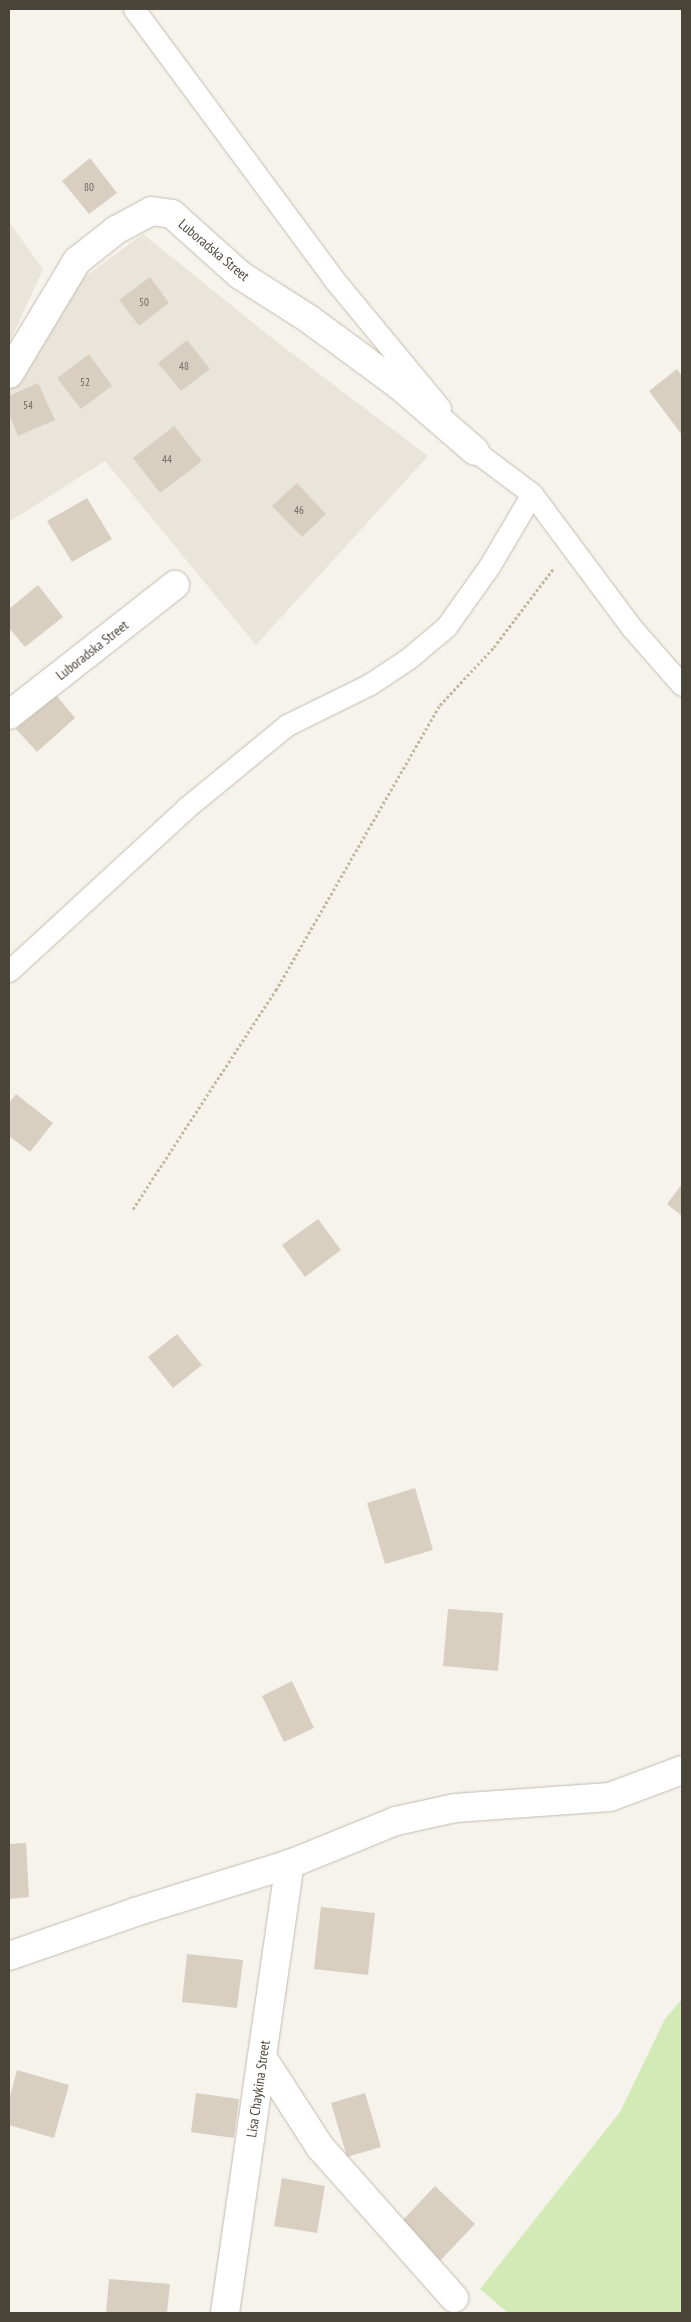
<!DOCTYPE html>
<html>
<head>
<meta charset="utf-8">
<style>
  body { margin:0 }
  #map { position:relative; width:691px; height:2322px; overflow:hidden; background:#f6f3ec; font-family:"PT Sans Narrow",sans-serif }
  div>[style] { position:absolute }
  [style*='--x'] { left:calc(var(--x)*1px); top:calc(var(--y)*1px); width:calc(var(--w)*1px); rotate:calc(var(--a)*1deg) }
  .residential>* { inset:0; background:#eae5da }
  .green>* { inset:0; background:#d2eab5 }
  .building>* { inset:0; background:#d8cfc1 }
  .path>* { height:3px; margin-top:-1.5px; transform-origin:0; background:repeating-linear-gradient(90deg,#c4b79f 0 2.5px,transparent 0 5px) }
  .roads { filter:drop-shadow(0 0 1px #c2bbae) drop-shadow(0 0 1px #c2bbae) }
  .service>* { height:21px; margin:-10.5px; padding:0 10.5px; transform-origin:10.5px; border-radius:10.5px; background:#fff }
  .minor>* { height:28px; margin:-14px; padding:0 14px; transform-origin:14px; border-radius:14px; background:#fff }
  span { translate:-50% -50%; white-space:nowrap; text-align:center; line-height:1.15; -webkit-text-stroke:4px #fff; paint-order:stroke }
  .number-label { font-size:11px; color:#6e675b }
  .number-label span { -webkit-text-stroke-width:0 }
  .street-label { font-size:14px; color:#4b4439 }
  .frame { position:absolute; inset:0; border:10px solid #4b4439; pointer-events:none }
</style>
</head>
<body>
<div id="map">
  <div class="residential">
    <div style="clip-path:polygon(9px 222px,43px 269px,9px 344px)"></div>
    <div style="clip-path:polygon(143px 234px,277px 342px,428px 456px,256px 645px,105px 461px,9px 522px,9px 385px,82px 279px)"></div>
  </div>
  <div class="green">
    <div style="clip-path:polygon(682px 1999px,682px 2313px,508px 2313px,480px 2289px,620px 2112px,665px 2019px)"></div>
  </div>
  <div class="building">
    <div style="clip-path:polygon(90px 158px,117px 193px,89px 214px,62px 181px)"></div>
    <div style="clip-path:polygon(150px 277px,169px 303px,139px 326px,119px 300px)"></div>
    <div style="clip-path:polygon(187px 340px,210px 369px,181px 391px,158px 363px)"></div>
    <div style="clip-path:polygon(89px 354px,112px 386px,81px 409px,57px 378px)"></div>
    <div style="clip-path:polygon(677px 369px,682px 376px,682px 435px,649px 391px)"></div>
    <div style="clip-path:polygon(38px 383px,55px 420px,18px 436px,9px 414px,9px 396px)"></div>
    <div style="clip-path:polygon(174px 426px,202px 461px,160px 493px,133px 458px)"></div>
    <div style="clip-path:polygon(297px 483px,326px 514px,302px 537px,272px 506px)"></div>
    <div style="clip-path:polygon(87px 498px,112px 539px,72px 562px,47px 521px)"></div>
    <div style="clip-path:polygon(38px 585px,63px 617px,25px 647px,9px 628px,9px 609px)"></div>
    <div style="clip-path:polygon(56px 695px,75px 718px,37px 752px,16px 729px)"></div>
    <div style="clip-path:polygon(16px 1094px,53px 1123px,30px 1152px,9px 1136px,9px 1103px)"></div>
    <div style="clip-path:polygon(682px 1184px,682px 1216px,667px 1204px)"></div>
    <div style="clip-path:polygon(318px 1219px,341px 1250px,305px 1277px,282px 1245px)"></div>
    <div style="clip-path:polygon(177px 1334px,202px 1365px,173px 1388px,148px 1357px)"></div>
    <div style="clip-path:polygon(415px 1488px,433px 1550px,385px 1564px,367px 1503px)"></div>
    <div style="clip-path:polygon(448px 1609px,503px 1613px,498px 1671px,443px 1666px)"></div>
    <div style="clip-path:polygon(292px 1681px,314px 1728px,284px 1742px,262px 1696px)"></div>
    <div style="clip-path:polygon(26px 1843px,29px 1897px,9px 1899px,9px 1844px)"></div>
    <div style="clip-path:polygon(321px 1907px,375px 1913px,368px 1975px,314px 1969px)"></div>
    <div style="clip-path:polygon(187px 1954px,243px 1960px,237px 2008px,182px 2002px)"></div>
    <div style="clip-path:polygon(17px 2070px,69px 2085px,54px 2138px,9px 2125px,9px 2100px)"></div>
    <div style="clip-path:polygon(196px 2093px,239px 2099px,234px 2138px,191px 2132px)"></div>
    <div style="clip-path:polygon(365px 2093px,381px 2147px,347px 2157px,331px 2103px)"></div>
    <div style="clip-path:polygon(282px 2178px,325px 2186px,317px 2233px,274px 2226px)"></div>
    <div style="clip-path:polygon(435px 2186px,475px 2224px,440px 2261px,400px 2223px)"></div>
    <div style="clip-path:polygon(109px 2279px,170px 2284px,167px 2313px,106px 2313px)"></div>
  </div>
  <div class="path">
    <div style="--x:133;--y:1209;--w:262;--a:-56.9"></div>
    <div style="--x:276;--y:990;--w:329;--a:-60.1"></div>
    <div style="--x:440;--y:705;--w:79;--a:-47"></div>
    <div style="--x:494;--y:647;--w:98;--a:-52.9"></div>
  </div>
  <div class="roads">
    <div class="service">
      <div style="--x:134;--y:9;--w:333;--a:53.5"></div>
      <div style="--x:332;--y:277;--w:170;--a:50.5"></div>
      <div style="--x:465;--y:440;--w:15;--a:48"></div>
      <div style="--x:475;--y:451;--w:71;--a:37"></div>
      <div style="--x:532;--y:494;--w:166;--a:53.3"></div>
      <div style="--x:631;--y:627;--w:77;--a:48.7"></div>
      <div style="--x:9;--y:971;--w:241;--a:-42.6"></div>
      <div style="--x:186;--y:808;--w:131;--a:-39.4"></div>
      <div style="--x:287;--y:725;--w:93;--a:-26.3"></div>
      <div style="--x:370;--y:684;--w:47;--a:-33.7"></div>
      <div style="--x:409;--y:658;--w:48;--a:-40"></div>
      <div style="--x:446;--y:627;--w:76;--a:-54.6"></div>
      <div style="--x:490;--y:565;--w:82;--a:-59.4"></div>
    </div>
    <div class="minor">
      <div style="--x:9;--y:374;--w:132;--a:-59"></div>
      <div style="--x:77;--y:261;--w:50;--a:-38.5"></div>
      <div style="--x:116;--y:230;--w:40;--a:-28"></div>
      <div style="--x:151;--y:211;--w:21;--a:8"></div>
      <div style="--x:172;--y:214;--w:91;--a:41.9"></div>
      <div style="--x:240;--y:275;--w:82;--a:32.5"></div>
      <div style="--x:309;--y:319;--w:113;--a:36.4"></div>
      <div style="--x:400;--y:386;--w:99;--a:40.9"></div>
      <div style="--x:9;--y:715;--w:211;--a:-38.1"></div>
      <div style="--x:9;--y:1956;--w:133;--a:-19.2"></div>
      <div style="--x:135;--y:1912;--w:162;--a:-17.2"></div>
      <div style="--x:290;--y:1864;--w:114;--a:-22.1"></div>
      <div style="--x:396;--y:1821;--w:60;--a:-12.4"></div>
      <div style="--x:455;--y:1808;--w:155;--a:-4.1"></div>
      <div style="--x:610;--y:1797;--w:77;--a:-20.6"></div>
      <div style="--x:262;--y:2057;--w:107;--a:57.2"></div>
      <div style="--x:320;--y:2147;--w:202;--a:48.4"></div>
      <div style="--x:225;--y:2313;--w:454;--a:-81.8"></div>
    </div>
  </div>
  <div class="number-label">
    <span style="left:89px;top:187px">80</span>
    <span style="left:144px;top:302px">50</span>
    <span style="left:184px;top:366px">48</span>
    <span style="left:85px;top:382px">52</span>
    <span style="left:28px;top:405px">54</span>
    <span style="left:167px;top:459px">44</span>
    <span style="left:299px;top:510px">46</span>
  </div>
  <div class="street-label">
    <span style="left:214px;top:250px;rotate:40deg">Luboradska Street</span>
    <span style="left:92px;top:650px;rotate:-38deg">Luboradska Street</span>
    <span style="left:258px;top:2089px;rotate:-82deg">Lisa Chaykina Street</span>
  </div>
  <div class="frame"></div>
</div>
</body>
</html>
